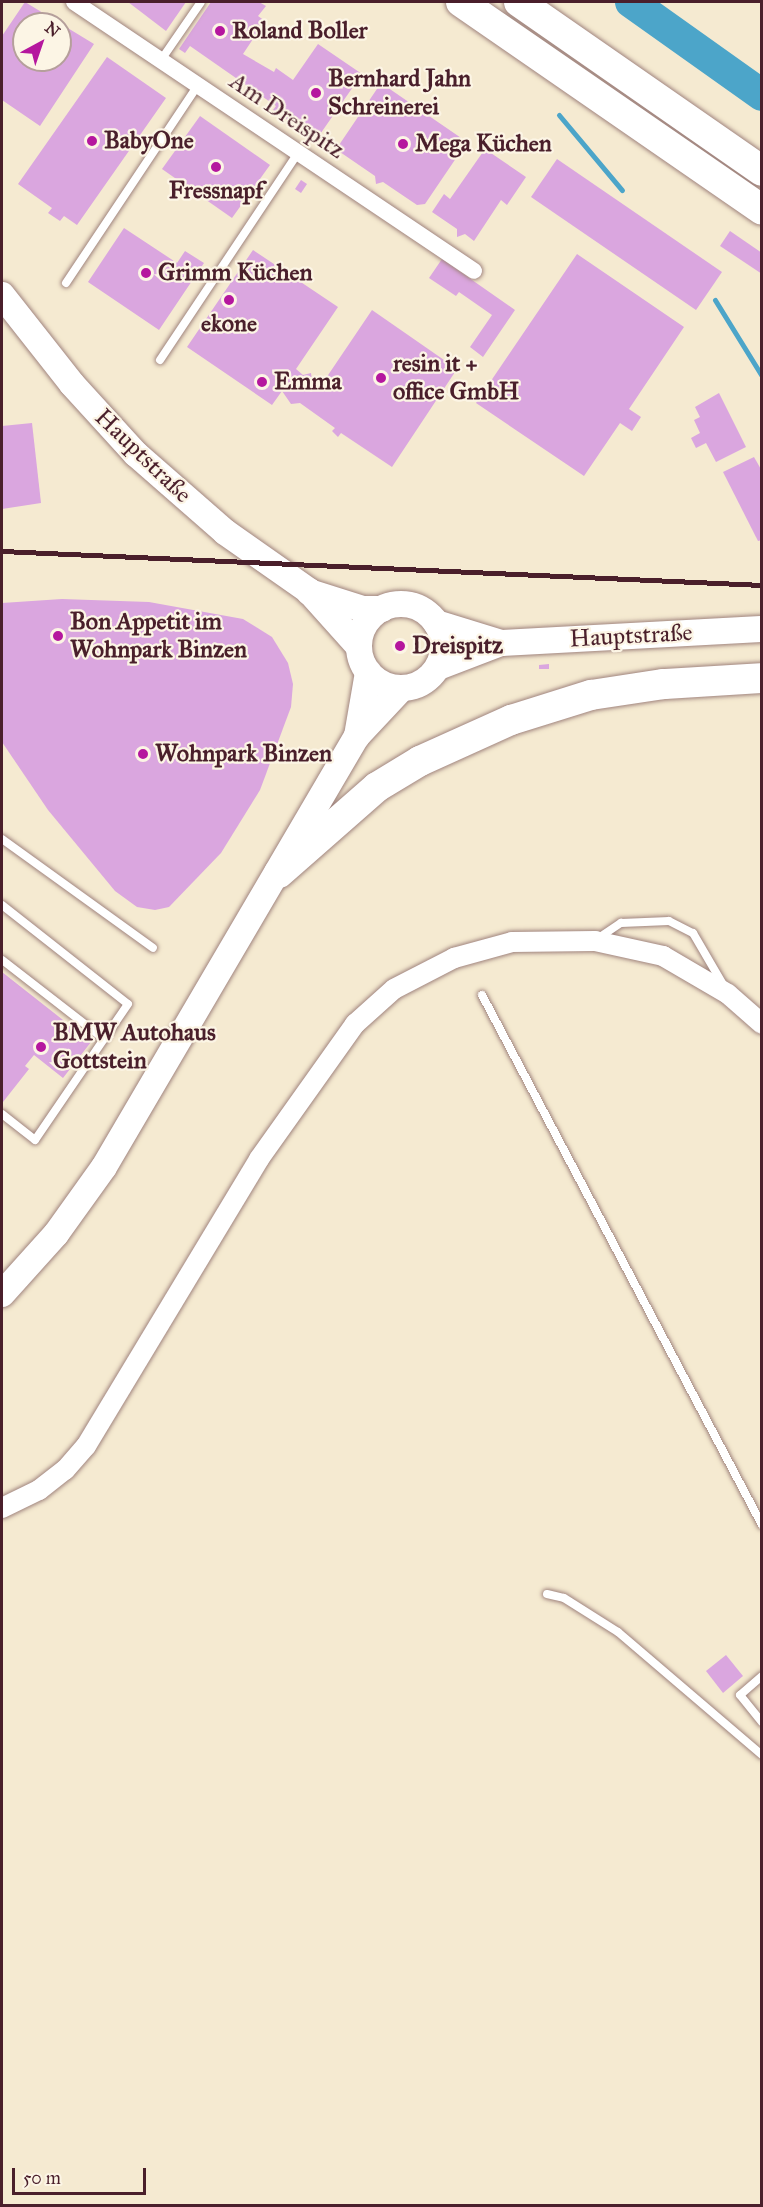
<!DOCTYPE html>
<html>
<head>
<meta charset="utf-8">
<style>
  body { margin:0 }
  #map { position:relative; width:763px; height:2207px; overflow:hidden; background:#f5ead1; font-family:"IM FELL Great Primer",serif }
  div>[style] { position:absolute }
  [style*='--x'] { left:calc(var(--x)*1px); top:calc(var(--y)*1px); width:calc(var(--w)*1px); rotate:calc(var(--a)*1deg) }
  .stream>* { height:5px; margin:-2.5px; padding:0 2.5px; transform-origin:2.5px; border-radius:2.5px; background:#4ca5c9 }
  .river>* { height:32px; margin:-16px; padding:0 16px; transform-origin:16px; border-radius:16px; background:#4ca5c9 }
  .building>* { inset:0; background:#daa6df }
  .roads { filter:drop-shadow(0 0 2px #a0847e) drop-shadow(0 0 2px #a0847e) }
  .service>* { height:8px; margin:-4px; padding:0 4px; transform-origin:4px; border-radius:4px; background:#fff }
  .minor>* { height:16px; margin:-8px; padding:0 8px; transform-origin:8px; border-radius:8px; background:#fff }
  .tertiary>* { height:20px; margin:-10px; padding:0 10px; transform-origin:10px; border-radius:10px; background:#fff }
  .primary>* { height:26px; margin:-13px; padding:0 13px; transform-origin:13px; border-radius:13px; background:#fff }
  .primary>.ring { margin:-13px; padding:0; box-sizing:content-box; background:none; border:26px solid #fff; border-radius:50% }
  .motorway>* { height:30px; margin:-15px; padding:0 15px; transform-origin:15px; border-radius:15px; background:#fff }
  .rail>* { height:4.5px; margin:-2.25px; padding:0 2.25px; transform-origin:2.25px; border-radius:2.25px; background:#4a1f2b }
  .dots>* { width:16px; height:16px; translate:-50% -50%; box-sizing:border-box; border:3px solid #fcf5e5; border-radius:50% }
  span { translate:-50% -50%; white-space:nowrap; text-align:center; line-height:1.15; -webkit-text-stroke:4.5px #fcf5e5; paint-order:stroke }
  .poi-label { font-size:24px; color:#4a1f2b; font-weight:700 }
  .left { translate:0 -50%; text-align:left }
  .street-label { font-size:24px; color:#4a1f2b }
  .frame { position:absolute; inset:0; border:3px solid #4a1f2b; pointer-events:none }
  .north { position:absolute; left:12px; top:12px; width:60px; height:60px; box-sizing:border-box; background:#fcf5e5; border:2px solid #b59f9b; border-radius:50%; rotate:40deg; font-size:16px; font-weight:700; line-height:24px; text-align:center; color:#4a1f2b }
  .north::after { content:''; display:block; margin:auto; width:21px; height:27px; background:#b5179e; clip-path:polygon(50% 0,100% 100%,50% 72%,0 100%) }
  .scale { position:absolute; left:12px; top:2168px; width:134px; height:27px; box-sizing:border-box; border:3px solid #4a1f2b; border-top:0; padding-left:8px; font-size:18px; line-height:21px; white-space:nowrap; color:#4a1f2b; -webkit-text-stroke:4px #fcf5e5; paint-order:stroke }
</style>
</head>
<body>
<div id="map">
  <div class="stream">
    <div style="--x:559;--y:115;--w:98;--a:50"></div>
    <div style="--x:715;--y:300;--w:89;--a:58.3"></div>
  </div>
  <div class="river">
    <div style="--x:631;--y:2;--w:161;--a:35.4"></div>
  </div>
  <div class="building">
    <div style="clip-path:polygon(evenodd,25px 2px,94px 44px,40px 126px,2px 100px,2px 36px,25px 2px,24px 24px,60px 24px,60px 60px,24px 60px,24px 24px)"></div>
    <div style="clip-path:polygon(128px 2px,186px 2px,166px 31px)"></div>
    <div style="clip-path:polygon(211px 2px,259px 2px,266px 6px,258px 16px,265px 21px,243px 54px,274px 72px,276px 68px,293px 80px,318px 44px,362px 74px,316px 140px,273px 110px,276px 106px,190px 46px,185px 53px,179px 49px)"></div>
    <div style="clip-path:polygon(107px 57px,166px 98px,77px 225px,64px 216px,60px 221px,48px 213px,52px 208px,18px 184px)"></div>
    <div style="clip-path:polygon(381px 83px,467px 142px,425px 204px,417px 205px,383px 182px,376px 184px,375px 176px,340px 152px,339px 145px)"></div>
    <div style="clip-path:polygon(200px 116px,270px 165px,232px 218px,162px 169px)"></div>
    <div style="clip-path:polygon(485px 149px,526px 177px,507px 205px,501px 200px,474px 241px,465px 234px,457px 237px,457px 229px,432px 212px,444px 194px,450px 199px)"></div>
    <div style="clip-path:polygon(557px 159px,722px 272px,696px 310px,531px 197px)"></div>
    <div style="clip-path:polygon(301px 180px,307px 184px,301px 193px,295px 189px)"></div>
    <div style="clip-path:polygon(124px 228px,177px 263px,185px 251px,204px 263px,159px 330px,88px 282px)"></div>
    <div style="clip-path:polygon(730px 231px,762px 253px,762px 274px,720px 246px)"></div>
    <div style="clip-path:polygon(253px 250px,338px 307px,296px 369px,303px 375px,311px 373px,312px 380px,320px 387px,372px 310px,457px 369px,392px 467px,341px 433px,338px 437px,332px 431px,335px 428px,300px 403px,291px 404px,282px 391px,272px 405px,187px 347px)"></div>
    <div style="clip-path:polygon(577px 254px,684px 327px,629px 409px,641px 417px,632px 431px,620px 423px,584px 476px,476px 403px)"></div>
    <div style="clip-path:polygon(442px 259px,515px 310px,483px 357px,470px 347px,492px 315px,459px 292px,456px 296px,429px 278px)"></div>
    <div style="clip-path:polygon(719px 393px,746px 447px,716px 462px,706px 443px,696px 448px,691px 438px,700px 433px,694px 420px,700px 417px,695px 407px)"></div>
    <div style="clip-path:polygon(32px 423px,41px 503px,2px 509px,2px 426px)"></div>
    <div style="clip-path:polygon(754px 457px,762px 471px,762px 540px,758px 541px,723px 472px)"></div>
    <div style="clip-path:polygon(62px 599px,149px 602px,243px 619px,272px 637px,288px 663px,293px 684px,291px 707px,260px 790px,221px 853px,169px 907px,155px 910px,137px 907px,115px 891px,48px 810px,2px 742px,2px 603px)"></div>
    <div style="clip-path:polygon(549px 664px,549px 669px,539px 669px,539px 665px)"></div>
    <div style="clip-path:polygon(2px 972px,91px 1042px,63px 1078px,34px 1055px,25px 1066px,29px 1069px,3px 1102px)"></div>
    <div style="clip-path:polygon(726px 1655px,743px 1676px,723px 1693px,706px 1671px)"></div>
  </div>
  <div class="roads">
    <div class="service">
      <div style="--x:161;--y:60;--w:70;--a:-55.4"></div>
      <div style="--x:66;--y:283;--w:238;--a:-56.3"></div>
      <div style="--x:160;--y:360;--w:249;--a:-56.3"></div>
      <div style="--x:2;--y:839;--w:186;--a:35.8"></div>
      <div style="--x:2;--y:905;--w:160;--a:38.2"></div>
      <div style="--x:128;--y:1004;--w:42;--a:124.4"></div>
      <div style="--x:104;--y:1039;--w:129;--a:-142.2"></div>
      <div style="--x:597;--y:939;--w:29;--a:-34"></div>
      <div style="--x:621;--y:923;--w:48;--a:-2.4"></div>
      <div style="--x:669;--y:921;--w:27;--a:27"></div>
      <div style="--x:693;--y:933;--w:61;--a:59.7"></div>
      <div style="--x:482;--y:995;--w:599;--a:62.15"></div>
      <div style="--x:2;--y:1114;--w:42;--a:38.2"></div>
      <div style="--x:35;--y:1140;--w:122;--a:-55.7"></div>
      <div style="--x:547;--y:1594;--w:17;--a:13"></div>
      <div style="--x:564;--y:1598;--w:64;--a:32.2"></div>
      <div style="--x:618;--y:1632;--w:189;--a:40.5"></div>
      <div style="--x:762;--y:1676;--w:29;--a:139"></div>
      <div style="--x:740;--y:1695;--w:35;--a:51"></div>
    </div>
    <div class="minor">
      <div style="--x:74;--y:2;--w:482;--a:33.9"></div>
    </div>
    <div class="tertiary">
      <div style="--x:2;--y:1508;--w:41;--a:-25.9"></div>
      <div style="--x:39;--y:1490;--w:33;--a:-38"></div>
      <div style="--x:65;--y:1470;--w:32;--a:-49"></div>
      <div style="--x:86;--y:1446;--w:335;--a:-58.9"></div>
      <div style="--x:259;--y:1159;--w:166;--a:-54.6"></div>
      <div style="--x:355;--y:1024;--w:52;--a:-41.9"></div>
      <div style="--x:394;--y:989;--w:68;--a:-27.3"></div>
      <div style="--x:454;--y:958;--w:60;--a:-15.4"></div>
      <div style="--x:512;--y:942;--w:83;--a:-0.7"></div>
      <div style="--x:595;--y:941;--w:70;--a:12.4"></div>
      <div style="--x:663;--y:956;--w:75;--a:30.3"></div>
      <div style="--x:728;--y:994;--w:45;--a:41.4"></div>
    </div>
    <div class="primary">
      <div style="--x:2;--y:295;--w:113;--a:51.8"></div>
      <div style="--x:72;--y:384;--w:95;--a:47.6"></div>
      <div style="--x:136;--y:454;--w:118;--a:41.2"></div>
      <div style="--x:225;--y:532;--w:103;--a:35.1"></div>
      <div style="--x:309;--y:591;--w:75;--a:48.2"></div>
      <div style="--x:309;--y:592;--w:57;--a:17.5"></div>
      <div style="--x:363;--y:609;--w:19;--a:0"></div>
      <div class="ring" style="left:359px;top:604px;width:58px;height:58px"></div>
      <div style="--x:436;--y:623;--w:68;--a:17.1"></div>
      <div style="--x:438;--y:667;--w:67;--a:-20.9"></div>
      <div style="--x:501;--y:643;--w:261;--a:-3.1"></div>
      <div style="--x:357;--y:736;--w:65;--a:-80.2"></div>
      <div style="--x:2;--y:1294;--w:81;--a:-48"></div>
      <div style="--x:56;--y:1234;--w:82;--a:-54.4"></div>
      <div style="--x:104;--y:1167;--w:500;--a:-59.6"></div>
      <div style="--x:357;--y:736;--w:66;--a:-46.8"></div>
    </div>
    <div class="motorway">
      <div style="--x:461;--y:2;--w:366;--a:34.6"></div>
      <div style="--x:519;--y:2;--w:296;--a:34.8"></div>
      <div style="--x:279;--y:873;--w:130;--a:-41.3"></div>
      <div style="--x:377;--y:787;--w:50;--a:-31.2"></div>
      <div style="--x:420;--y:761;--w:100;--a:-24.3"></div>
      <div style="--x:511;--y:720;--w:84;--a:-17.4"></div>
      <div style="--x:591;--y:695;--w:74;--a:-8.6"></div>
      <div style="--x:664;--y:684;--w:98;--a:-3.5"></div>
    </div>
  </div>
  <div class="rail">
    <div style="--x:2;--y:551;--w:761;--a:2.56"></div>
  </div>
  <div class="dots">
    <div style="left:220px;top:31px;background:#b5179e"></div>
    <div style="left:316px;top:93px;background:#b5179e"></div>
    <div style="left:92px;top:141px;background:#b5179e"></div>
    <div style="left:403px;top:144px;background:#b5179e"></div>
    <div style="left:216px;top:167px;background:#b5179e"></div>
    <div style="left:146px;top:273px;background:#b5179e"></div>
    <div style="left:229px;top:300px;background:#b5179e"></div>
    <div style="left:381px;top:378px;background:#b5179e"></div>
    <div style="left:262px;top:382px;background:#b5179e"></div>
    <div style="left:58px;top:636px;background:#b5179e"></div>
    <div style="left:400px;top:646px;background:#b5179e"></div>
    <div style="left:143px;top:754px;background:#b5179e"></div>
    <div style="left:41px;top:1047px;background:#b5179e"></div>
  </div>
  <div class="poi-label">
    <span class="left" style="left:232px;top:31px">Roland Boller</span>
    <span class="left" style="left:328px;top:93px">Bernhard Jahn<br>Schreinerei</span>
    <span class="left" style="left:104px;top:141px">BabyOne</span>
    <span class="left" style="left:415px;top:144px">Mega Küchen</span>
    <span style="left:216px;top:191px">Fressnapf</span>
    <span class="left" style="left:158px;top:273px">Grimm Küchen</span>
    <span style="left:229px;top:324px">ekone</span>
    <span class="left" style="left:393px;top:378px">resin it +<br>office GmbH</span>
    <span class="left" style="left:274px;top:382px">Emma</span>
    <span class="left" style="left:70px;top:636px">Bon Appetit im<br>Wohnpark Binzen</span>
    <span class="left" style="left:412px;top:646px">Dreispitz</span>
    <span class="left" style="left:155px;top:754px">Wohnpark Binzen</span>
    <span class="left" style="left:53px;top:1047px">BMW Autohaus<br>Gottstein</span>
  </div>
  <div class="street-label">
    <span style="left:287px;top:116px;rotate:34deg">Am Dreispitz</span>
    <span style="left:143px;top:456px;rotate:44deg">Hauptstraße</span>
    <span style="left:631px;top:636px;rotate:-3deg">Hauptstraße</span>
  </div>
  <div class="frame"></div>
  <div class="north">N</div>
  <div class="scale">50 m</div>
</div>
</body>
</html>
